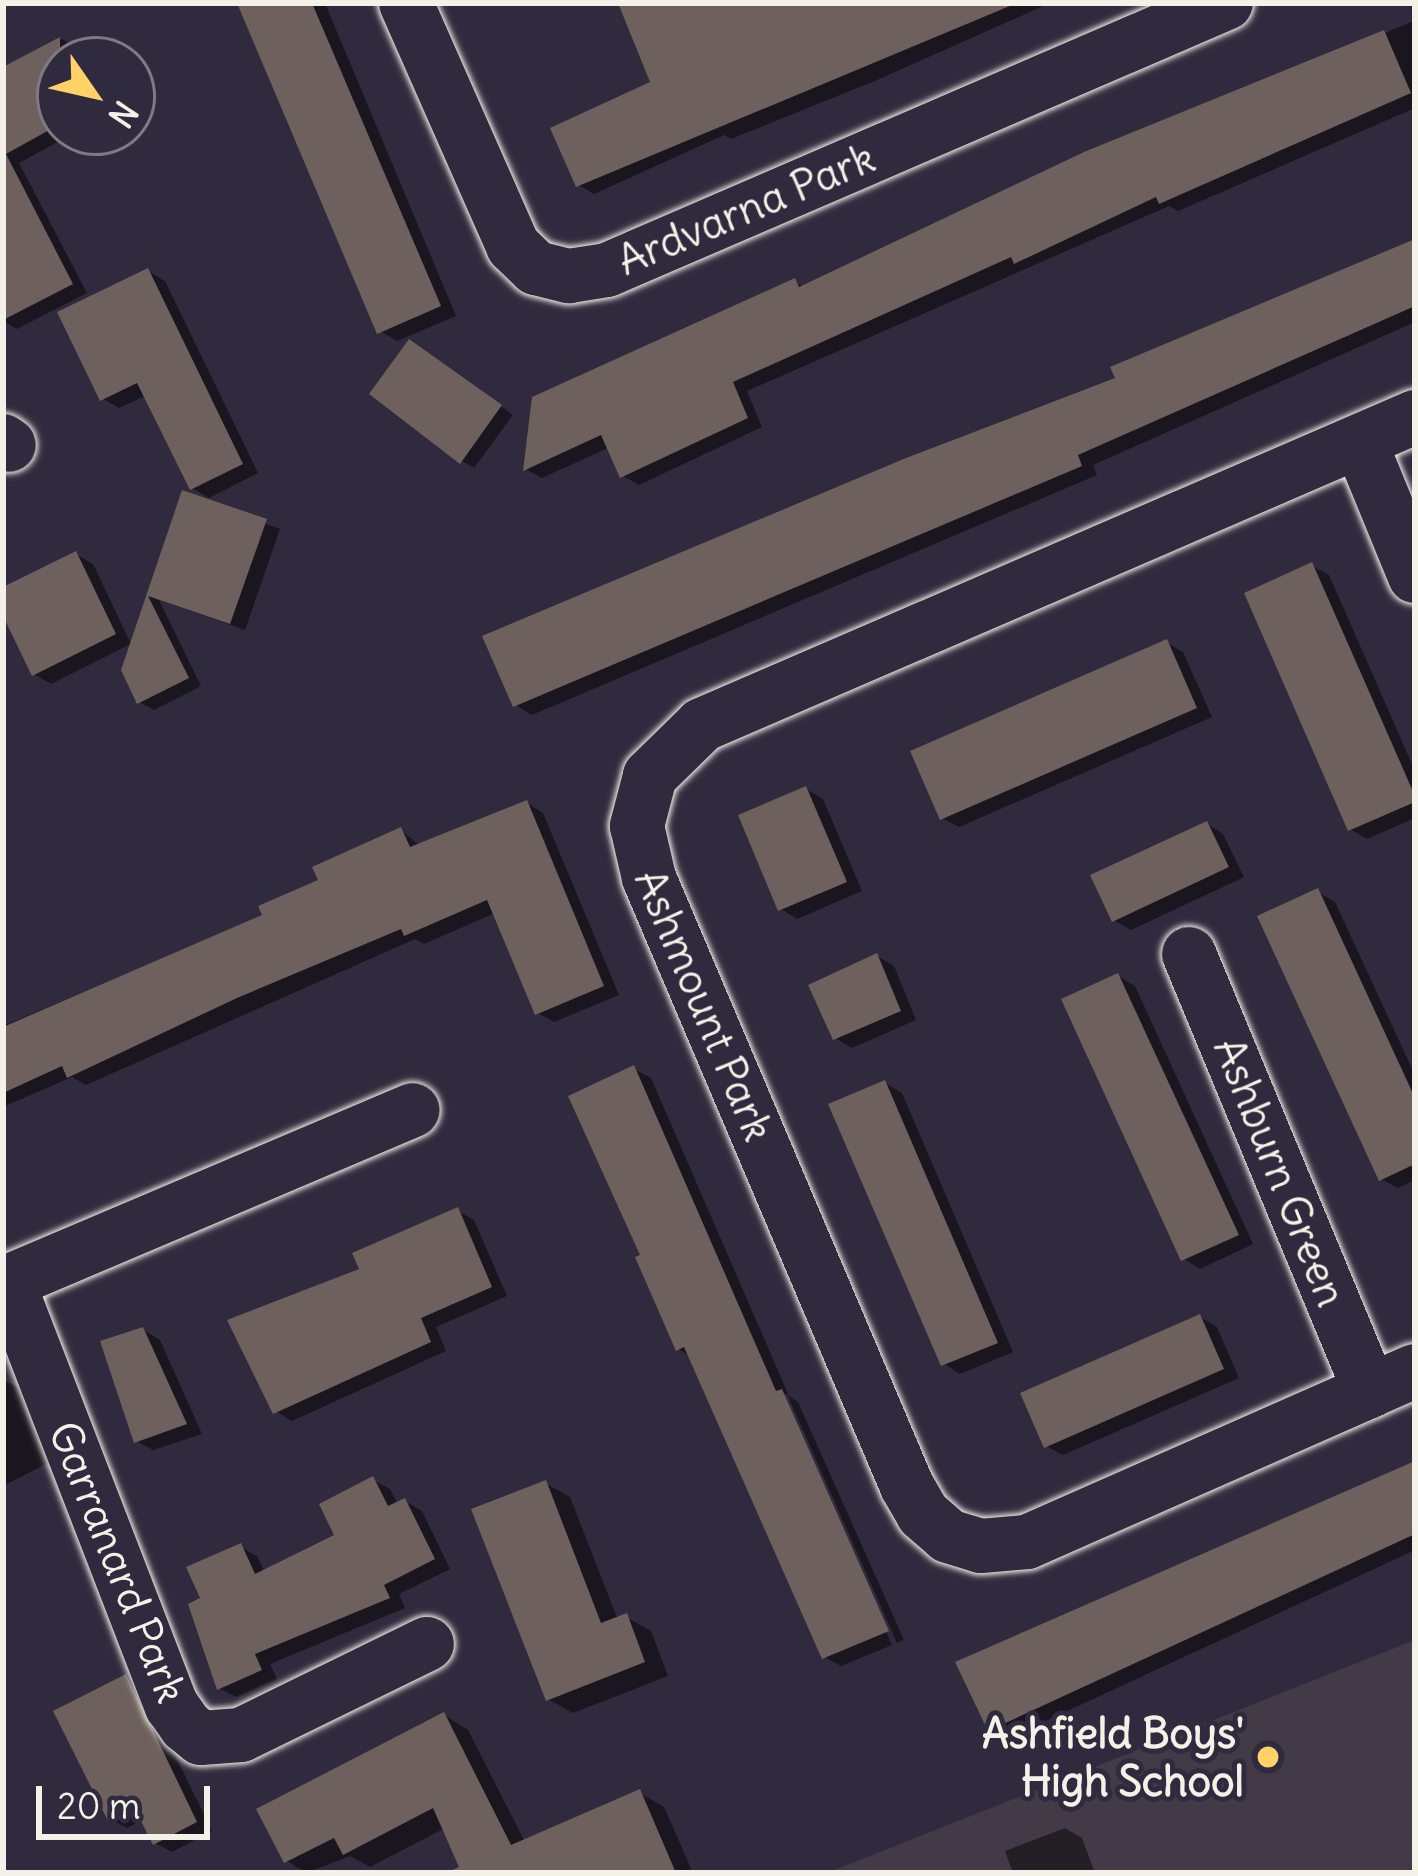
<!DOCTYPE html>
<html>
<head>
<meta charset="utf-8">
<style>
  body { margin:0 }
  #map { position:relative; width:1418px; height:1876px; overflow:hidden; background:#2f2a3d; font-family:Delius,sans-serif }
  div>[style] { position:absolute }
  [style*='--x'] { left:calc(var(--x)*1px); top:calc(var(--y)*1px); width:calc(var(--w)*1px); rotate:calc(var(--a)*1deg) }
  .built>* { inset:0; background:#423a47 }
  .shadow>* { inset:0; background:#0007 }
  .building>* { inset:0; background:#6e615d }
  .roads { filter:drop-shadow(0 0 3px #f4f1e8) drop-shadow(0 0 3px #f4f1e8) }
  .minor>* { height:54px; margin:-27px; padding:0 27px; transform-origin:27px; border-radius:27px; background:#2f2a3d }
  .dots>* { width:33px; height:33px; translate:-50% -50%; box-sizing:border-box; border:6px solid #2f2a3d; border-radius:50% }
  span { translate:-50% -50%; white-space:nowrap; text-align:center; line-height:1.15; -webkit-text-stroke:10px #2f2a3d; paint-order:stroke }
  .street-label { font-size:42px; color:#f4f1e8 }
  .poi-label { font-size:42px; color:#f4f1e8; font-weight:700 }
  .right { translate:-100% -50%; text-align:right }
  .frame { position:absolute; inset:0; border:6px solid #f4f1e8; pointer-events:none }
  .north { position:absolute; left:36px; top:36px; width:120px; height:120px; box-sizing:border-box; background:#2f2a3d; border:3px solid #7e7a81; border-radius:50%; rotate:124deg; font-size:33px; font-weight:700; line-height:48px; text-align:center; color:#f4f1e8 }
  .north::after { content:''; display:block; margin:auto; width:42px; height:54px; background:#ffd166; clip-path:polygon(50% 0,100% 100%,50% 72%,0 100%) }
  .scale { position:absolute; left:36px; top:1786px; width:174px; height:54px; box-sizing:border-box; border:6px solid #f4f1e8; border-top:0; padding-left:15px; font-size:36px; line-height:42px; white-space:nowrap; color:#f4f1e8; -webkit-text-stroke:9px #2f2a3d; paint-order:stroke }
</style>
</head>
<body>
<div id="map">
  <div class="built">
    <div style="clip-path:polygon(1415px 1640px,1415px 1873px,827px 1873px)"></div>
  </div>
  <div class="shadow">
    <div style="clip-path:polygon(243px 3px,325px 3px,456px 316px,397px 341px,380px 331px)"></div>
    <div style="clip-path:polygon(621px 3px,1050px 3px,877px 80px,731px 139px,724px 135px,594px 194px,579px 185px,653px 84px)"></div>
    <div style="clip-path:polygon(1415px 20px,1415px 108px,1178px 211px,1169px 206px,747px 391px,762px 427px,639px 485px,623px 476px,610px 447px,542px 478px,527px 470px,535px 399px,794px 282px,805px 287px)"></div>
    <div style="clip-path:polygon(62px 39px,78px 48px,85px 60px,60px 60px,60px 132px,76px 132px,19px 163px,87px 293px,17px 329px,3px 321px,3px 62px,7px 69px)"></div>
    <div style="clip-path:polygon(1415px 241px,1415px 322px,1093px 465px,1097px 475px,532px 715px,516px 705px)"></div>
    <div style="clip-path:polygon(148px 271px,165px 281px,258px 473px,209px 498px,192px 488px,147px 395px,119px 408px,103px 399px)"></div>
    <div style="clip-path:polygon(423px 350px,513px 415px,474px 468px,462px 461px)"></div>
    <div style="clip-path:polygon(184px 494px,280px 529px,245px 630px,159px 600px,201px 686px,154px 710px,139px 702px,124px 670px)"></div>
    <div style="clip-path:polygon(76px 554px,93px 564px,131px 644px,51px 684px,34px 674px,3px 609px,3px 591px)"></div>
    <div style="clip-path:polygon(1312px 566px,1329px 575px,1415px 771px,1415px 818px,1367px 839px,1350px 829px)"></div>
    <div style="clip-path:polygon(1166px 642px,1183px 652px,1212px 717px,959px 827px,942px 818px)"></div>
    <div style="clip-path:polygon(806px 789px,823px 799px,862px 891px,797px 919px,781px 909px)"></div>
    <div style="clip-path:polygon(527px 803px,543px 813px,619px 995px,554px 1022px,538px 1013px,495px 913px,424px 944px,415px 939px,86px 1085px,72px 1077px,3px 1107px,3px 1026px,265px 916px,401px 830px,420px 846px)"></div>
    <div style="clip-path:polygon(1207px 824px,1223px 834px,1244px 877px,1131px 930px,1114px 920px)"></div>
    <div style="clip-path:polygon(1318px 892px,1335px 902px,1415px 1075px,1415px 1180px,1398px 1188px,1381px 1179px)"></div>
    <div style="clip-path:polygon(877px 956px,894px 966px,916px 1020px,852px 1048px,835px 1038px)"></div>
    <div style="clip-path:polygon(1118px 976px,1135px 986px,1253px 1244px,1200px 1269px,1184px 1259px)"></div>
    <div style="clip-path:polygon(634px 1069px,651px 1078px,789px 1396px,798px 1402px,904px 1640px,897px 1643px,787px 1394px,781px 1394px,892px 1645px,841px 1666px,824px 1657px,692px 1357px,678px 1349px,644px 1257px)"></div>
    <div style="clip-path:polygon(885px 1083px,902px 1093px,1013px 1352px,960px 1374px,944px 1364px)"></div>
    <div style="clip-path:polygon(458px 1211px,474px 1220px,507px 1296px,436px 1327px,446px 1351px,292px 1421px,276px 1411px,363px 1270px)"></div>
    <div style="clip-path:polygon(1200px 1317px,1217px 1327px,1239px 1378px,1063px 1455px,1046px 1446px)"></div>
    <div style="clip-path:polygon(143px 1330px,160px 1340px,202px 1434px,153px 1450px,136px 1441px)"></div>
    <div style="clip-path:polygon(3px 1380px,22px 1389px,54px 1460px,3px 1486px)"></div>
    <div style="clip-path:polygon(1415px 1464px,1415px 1550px,1007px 1739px,990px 1729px)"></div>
    <div style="clip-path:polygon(373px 1480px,390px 1489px,398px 1505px,405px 1501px,422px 1511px,450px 1569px,399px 1594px,405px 1608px,270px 1664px,277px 1679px,236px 1697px,219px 1688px,204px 1600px,241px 1547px,257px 1556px,265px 1573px,339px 1537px)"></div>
    <div style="clip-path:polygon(545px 1483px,570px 1497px,618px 1620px,626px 1617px,651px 1631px,668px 1676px,573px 1713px,548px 1699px)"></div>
    <div style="clip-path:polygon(126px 1677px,142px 1687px,212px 1831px,172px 1852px,155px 1843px,143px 1820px,127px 1828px,110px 1819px)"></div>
    <div style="clip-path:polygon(444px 1715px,468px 1730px,525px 1842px,640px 1793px,664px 1807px,693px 1873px,465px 1873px,445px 1828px,370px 1867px,350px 1856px,307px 1873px,287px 1861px)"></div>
    <div style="clip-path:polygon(1065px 1828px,1082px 1838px,1095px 1873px,1013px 1873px,1005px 1851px)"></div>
  </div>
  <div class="building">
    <div style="clip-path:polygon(237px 3px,312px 3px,441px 306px,377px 334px)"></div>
    <div style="clip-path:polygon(618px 3px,1017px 3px,576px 187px,550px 128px,650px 82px)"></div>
    <div style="clip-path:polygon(1384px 30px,1411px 93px,1159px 204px,1156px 197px,1014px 264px,1011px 257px,733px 382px,748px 418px,620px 478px,601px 435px,523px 471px,532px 397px,795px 278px,799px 287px,1084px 152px)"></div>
    <div style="clip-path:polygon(60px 37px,60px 124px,6px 154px,73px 284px,3px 320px,3px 67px)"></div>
    <div style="clip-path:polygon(1415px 239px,1415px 306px,1078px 455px,1082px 466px,513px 707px,482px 636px,906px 458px,1115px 378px,1110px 367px)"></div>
    <div style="clip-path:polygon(148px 268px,243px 464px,190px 490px,137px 383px,100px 401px,57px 312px)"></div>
    <div style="clip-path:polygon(409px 339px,502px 405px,460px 464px,369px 394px)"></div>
    <div style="clip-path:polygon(182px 490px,267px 519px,230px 624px,148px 596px,189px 678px,137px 704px,121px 670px)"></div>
    <div style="clip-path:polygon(76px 551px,116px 634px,32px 676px,3px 616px,3px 587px)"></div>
    <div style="clip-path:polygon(1312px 562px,1415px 796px,1415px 802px,1348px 831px,1244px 593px)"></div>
    <div style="clip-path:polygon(1167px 639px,1197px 708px,940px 820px,910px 751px)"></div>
    <div style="clip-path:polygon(806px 786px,847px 882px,778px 911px,738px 815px)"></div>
    <div style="clip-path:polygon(527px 800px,604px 986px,535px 1015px,487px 900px,404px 936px,401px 929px,237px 998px,67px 1078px,62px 1066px,3px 1093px,3px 1027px,262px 915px,258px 906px,318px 880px,312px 867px,401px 827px,410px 847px)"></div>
    <div style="clip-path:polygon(1207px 821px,1229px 867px,1112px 922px,1090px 875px)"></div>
    <div style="clip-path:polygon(1318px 888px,1415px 1098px,1415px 1164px,1379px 1181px,1257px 916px)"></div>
    <div style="clip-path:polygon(877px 953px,901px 1011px,833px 1040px,808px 985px)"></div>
    <div style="clip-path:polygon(1118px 973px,1239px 1235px,1181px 1261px,1061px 999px)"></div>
    <div style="clip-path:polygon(634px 1065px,776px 1391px,782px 1389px,889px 1631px,822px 1659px,684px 1347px,676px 1351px,635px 1257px,640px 1255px,568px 1096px)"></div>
    <div style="clip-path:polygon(885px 1080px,998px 1343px,941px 1366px,828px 1104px)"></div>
    <div style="clip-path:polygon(458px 1207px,492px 1287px,421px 1318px,431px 1342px,273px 1414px,227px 1320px,359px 1269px,352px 1253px)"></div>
    <div style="clip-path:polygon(1200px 1314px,1224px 1369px,1044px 1448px,1020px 1393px)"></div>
    <div style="clip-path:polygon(143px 1327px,187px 1424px,134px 1443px,100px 1341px)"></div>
    <div style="clip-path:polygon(1415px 1461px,1415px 1534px,988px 1731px,955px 1662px)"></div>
    <div style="clip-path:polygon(373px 1476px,388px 1506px,405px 1498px,435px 1559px,384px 1585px,390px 1598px,255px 1654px,262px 1670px,217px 1690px,188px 1604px,200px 1598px,186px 1567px,241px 1543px,255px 1574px,334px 1535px,319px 1504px)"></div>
    <div style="clip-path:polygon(546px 1480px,601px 1623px,627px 1613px,645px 1662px,546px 1701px,471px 1509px)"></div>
    <div style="clip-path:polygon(126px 1674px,197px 1822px,153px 1845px,134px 1807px,108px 1821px,53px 1711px)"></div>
    <div style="clip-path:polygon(444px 1712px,511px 1845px,640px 1789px,676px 1873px,445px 1873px,459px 1867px,433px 1808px,343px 1855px,334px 1838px,284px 1863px,256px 1809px)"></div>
  </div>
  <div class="roads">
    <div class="minor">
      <div style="--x:406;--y:3;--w:266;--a:66.2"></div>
      <div style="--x:513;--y:246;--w:32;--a:44"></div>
      <div style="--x:536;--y:268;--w:34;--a:14"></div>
      <div style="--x:569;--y:276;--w:38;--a:-9"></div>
      <div style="--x:607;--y:270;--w:674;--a:-23.33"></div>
      <div style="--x:1415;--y:417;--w:777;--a:156.64"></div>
      <div style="--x:702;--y:725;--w:73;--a:135.6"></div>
      <div style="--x:650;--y:776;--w:52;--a:104.6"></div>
      <div style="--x:637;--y:826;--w:53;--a:77"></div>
      <div style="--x:649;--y:878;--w:660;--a:67.01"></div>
      <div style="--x:907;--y:1486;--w:32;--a:60"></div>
      <div style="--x:923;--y:1514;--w:33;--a:41"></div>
      <div style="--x:948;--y:1536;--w:34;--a:17"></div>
      <div style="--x:981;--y:1546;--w:46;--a:-5"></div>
      <div style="--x:1027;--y:1542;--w:424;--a:-23.8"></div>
      <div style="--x:3;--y:441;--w:7;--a:34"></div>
      <div style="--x:1360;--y:442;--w:145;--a:67.7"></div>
      <div style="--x:1189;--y:954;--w:473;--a:67.5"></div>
      <div style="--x:8;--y:1282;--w:455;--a:68.9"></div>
      <div style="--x:172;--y:1706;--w:24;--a:55"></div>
      <div style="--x:186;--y:1726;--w:19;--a:39"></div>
      <div style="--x:201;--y:1738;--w:40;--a:-4.3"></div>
      <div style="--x:241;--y:1735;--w:207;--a:-26.1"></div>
      <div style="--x:3;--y:1284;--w:445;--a:-23"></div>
    </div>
  </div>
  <div class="dots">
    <div style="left:1268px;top:1757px;background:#ffd166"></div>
  </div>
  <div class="street-label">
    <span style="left:746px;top:209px;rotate:-23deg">Ardvarna Park</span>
    <span style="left:704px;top:1005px;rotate:67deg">Ashmount Park</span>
    <span style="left:1280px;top:1172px;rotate:68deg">Ashburn Green</span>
    <span style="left:118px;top:1562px;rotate:68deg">Garranard Park</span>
  </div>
  <div class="poi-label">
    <span class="right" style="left:1244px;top:1757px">Ashfield Boys'<br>High School</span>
  </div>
  <div class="frame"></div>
  <div class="north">N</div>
  <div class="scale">20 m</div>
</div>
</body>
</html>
